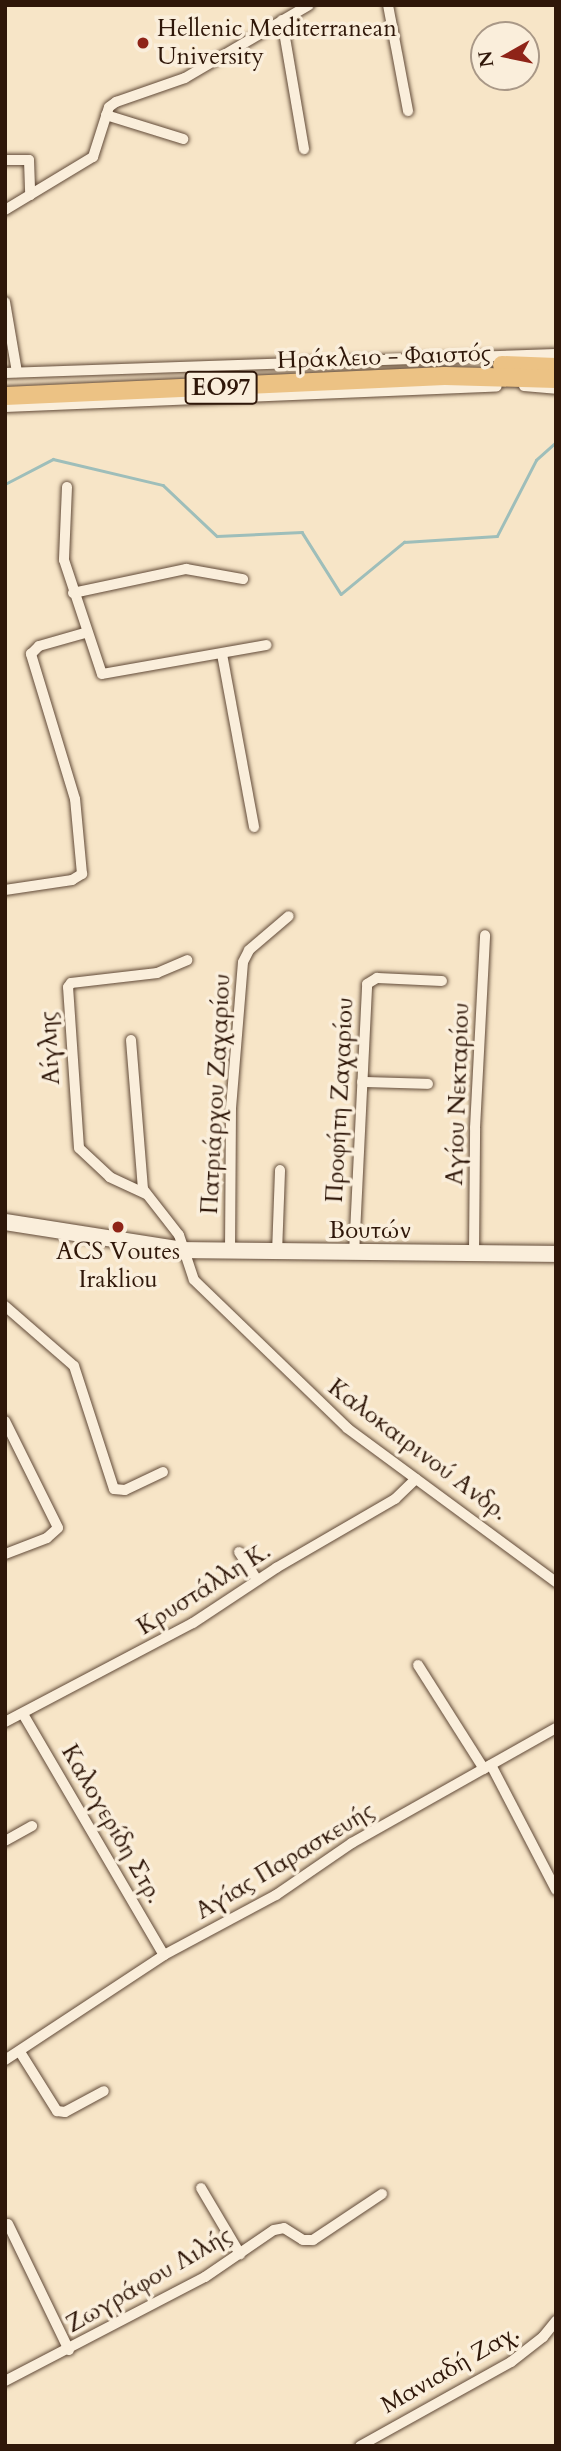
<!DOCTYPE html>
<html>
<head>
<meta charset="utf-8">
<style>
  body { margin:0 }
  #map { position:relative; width:561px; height:2451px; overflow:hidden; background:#f7e5c7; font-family:Cardo,serif }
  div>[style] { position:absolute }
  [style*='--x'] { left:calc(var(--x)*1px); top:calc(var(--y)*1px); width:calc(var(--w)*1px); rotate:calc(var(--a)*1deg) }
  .stream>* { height:2.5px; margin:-1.25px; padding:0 1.25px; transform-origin:1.25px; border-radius:1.25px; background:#9ebeba }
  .roads { filter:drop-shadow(0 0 2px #614a38) drop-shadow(0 0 2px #614a38) }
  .minor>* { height:10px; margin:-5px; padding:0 5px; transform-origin:5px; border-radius:5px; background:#faeedb }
  .secondary>* { height:16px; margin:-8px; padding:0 8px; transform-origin:8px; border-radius:8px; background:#faeedb }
  .primary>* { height:18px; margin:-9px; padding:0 9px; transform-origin:9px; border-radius:9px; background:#ecc284 }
  .dots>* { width:19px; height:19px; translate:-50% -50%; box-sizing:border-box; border:4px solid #faeedb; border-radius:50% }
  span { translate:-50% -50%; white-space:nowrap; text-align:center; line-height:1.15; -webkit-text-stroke:7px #faeedb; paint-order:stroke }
  .shield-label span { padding:2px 5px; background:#faeedb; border:2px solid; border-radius:5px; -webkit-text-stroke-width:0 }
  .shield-label { font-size:23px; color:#2f1709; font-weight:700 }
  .poi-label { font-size:24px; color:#2f1709 }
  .left { translate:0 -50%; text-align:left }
  .street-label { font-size:24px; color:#2f1709 }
  .frame { position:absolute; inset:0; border:7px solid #2f1709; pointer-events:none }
  .north { position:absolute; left:470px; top:21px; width:70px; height:70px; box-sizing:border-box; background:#faeedb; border:2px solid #a99887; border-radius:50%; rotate:261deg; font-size:19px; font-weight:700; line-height:28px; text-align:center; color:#2f1709 }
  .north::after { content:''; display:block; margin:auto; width:24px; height:32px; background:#8f2418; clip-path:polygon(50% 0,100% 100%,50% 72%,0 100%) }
</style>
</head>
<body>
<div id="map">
  <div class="stream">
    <div style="--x:5;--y:484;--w:54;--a:-27.5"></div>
    <div style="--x:53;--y:459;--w:113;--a:13.3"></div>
    <div style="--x:163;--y:485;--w:74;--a:43.4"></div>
    <div style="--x:217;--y:536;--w:85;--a:-2.7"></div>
    <div style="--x:302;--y:532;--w:73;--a:57.8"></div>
    <div style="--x:341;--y:594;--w:82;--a:-39.5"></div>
    <div style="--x:404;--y:542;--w:93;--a:-3.7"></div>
    <div style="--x:497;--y:536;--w:85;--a:-62.8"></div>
    <div style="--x:536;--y:460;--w:27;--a:-42"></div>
  </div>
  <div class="roads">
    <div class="minor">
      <div style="--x:388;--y:5;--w:108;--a:79.3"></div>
      <div style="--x:282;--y:20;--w:131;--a:80.3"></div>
      <div style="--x:106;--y:115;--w:81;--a:17.3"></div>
      <div style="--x:5;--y:160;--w:24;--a:0"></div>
      <div style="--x:29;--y:160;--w:35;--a:88"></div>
      <div style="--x:5;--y:210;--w:103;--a:-31.1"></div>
      <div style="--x:93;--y:157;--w:52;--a:-72.3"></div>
      <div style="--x:109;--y:107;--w:9;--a:-36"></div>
      <div style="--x:116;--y:102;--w:73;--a:-19.2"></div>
      <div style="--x:185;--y:78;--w:144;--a:-30.5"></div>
      <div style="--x:5;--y:302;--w:71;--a:80.3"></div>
      <div style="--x:5;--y:373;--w:551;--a:-1.97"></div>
      <div style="--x:524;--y:386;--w:32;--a:5"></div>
      <div style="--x:5;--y:407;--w:492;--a:-2.4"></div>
      <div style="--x:67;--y:487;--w:73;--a:92.4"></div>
      <div style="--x:64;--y:560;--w:120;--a:71.6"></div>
      <div style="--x:102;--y:674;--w:167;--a:-10"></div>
      <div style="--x:73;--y:593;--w:116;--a:-12"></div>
      <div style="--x:186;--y:569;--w:58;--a:10"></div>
      <div style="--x:222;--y:654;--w:176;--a:79.5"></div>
      <div style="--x:5;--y:890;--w:68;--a:-8.5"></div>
      <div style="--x:72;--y:880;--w:12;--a:-31"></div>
      <div style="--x:82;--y:874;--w:75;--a:-95.3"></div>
      <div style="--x:75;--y:799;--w:152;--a:-106.9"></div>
      <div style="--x:31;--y:654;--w:11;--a:-45"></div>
      <div style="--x:39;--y:646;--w:48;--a:-15.8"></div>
      <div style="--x:131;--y:1040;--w:149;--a:85.4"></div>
      <div style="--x:143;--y:1189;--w:58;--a:52"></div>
      <div style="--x:179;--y:1235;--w:47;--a:71.6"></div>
      <div style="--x:194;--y:1280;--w:213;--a:44"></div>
      <div style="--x:347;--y:1428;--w:260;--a:36.4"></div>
      <div style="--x:362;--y:1082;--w:66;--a:1.7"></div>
      <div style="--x:146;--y:1194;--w:40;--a:-155"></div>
      <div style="--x:110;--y:1177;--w:42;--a:-136.9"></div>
      <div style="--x:79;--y:1148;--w:161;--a:-93.9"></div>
      <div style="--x:68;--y:987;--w:5;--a:-53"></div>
      <div style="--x:71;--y:983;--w:87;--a:-6.6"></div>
      <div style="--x:157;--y:973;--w:33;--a:-23"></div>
      <div style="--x:230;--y:1252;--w:144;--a:-89.6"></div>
      <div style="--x:231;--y:1108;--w:146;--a:-85.3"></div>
      <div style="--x:243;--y:962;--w:13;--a:-63"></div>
      <div style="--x:249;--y:950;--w:52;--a:-40.4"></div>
      <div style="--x:277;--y:1253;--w:83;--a:-87.9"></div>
      <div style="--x:354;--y:1254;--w:270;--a:-87.2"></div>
      <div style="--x:367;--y:984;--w:12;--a:-31"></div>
      <div style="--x:377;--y:978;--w:65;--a:2.6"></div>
      <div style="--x:474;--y:1254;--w:126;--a:-89.5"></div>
      <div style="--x:475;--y:1128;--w:193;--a:-87"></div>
      <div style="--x:5;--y:1306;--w:91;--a:41"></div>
      <div style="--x:74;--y:1366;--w:129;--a:72"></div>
      <div style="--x:114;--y:1489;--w:11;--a:5"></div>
      <div style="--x:125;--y:1490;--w:42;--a:-25.3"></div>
      <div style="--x:5;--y:1421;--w:119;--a:63.6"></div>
      <div style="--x:58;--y:1528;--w:15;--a:138"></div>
      <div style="--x:47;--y:1538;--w:45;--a:159.1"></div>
      <div style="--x:239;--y:1552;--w:33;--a:57"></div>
      <div style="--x:418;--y:1665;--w:123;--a:57.6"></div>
      <div style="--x:23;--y:1714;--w:279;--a:59.7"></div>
      <div style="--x:5;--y:1722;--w:212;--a:-27.8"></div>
      <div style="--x:193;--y:1623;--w:100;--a:-33.5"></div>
      <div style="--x:276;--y:1568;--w:138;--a:-30.1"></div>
      <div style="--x:395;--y:1499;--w:29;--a:-44"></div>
      <div style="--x:491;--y:1765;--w:141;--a:62.5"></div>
      <div style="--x:5;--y:1841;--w:31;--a:-29"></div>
      <div style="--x:20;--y:2052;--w:70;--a:57.9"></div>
      <div style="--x:57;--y:2111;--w:8;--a:7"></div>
      <div style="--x:65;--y:2112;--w:44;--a:-28.3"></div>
      <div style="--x:5;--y:2060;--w:191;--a:-33.4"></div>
      <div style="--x:164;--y:1955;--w:127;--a:-28.2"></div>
      <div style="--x:276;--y:1895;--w:92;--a:-34.4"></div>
      <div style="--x:352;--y:1843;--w:234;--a:-29.4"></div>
      <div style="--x:201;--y:2188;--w:77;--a:59.4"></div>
      <div style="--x:8;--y:2224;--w:140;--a:64.2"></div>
      <div style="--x:5;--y:2381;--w:225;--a:-27.5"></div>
      <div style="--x:205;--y:2277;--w:83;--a:-34.3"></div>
      <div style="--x:274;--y:2230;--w:10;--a:-11"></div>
      <div style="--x:284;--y:2228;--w:22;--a:32"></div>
      <div style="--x:303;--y:2240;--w:10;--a:0"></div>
      <div style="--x:313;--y:2240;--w:83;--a:-33.7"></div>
      <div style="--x:360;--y:2446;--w:173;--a:-29.1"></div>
      <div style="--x:511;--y:2362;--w:41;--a:-38"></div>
      <div style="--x:543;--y:2337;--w:21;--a:-51"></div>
    </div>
    <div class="secondary">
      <div style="--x:5;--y:1222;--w:180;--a:8.9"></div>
      <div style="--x:183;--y:1250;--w:373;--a:0.6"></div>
    </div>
    <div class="primary">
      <div style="--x:502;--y:365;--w:54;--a:2.1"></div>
      <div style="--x:5;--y:396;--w:440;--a:-2.6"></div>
      <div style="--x:445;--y:376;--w:111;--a:1.5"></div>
    </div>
  </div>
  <div class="dots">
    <div style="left:143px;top:43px;background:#8f2418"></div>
    <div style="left:118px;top:1227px;background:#8f2418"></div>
  </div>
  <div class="shield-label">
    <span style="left:221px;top:388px">ΕΟ97</span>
  </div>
  <div class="poi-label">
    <span class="left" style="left:157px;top:43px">Hellenic Mediterranean<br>University</span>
    <span style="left:118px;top:1266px">ACS Voutes<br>Irakliou</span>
  </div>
  <div class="street-label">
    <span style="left:384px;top:357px;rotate:-2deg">Ηράκλειο - Φαιστός</span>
    <span style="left:50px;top:1048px;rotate:-93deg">Αίγλης</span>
    <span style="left:216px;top:1094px;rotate:-87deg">Πατριάρχου Ζαχαρίου</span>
    <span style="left:458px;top:1094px;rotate:-88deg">Αγίου Νεκταρίου</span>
    <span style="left:340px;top:1100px;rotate:-87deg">Προφήτη Ζαχαρίου</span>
    <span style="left:370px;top:1231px">Βουτών</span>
    <span style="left:418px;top:1450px;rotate:37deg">Καλοκαιρινού Ανδρ.</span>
    <span style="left:204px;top:1589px;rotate:-32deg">Κρυστάλλη Κ.</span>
    <span style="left:112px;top:1824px;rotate:60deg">Καλογερίδη Στρ.</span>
    <span style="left:285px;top:1861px;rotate:-31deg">Αγίας Παρασκευής</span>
    <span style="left:149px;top:2280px;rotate:-30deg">Ζωγράφου Λιλής</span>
    <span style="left:450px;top:2369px;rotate:-30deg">Μανιαδή Ζαχ.</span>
  </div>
  <div class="frame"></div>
  <div class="north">N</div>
</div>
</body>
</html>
